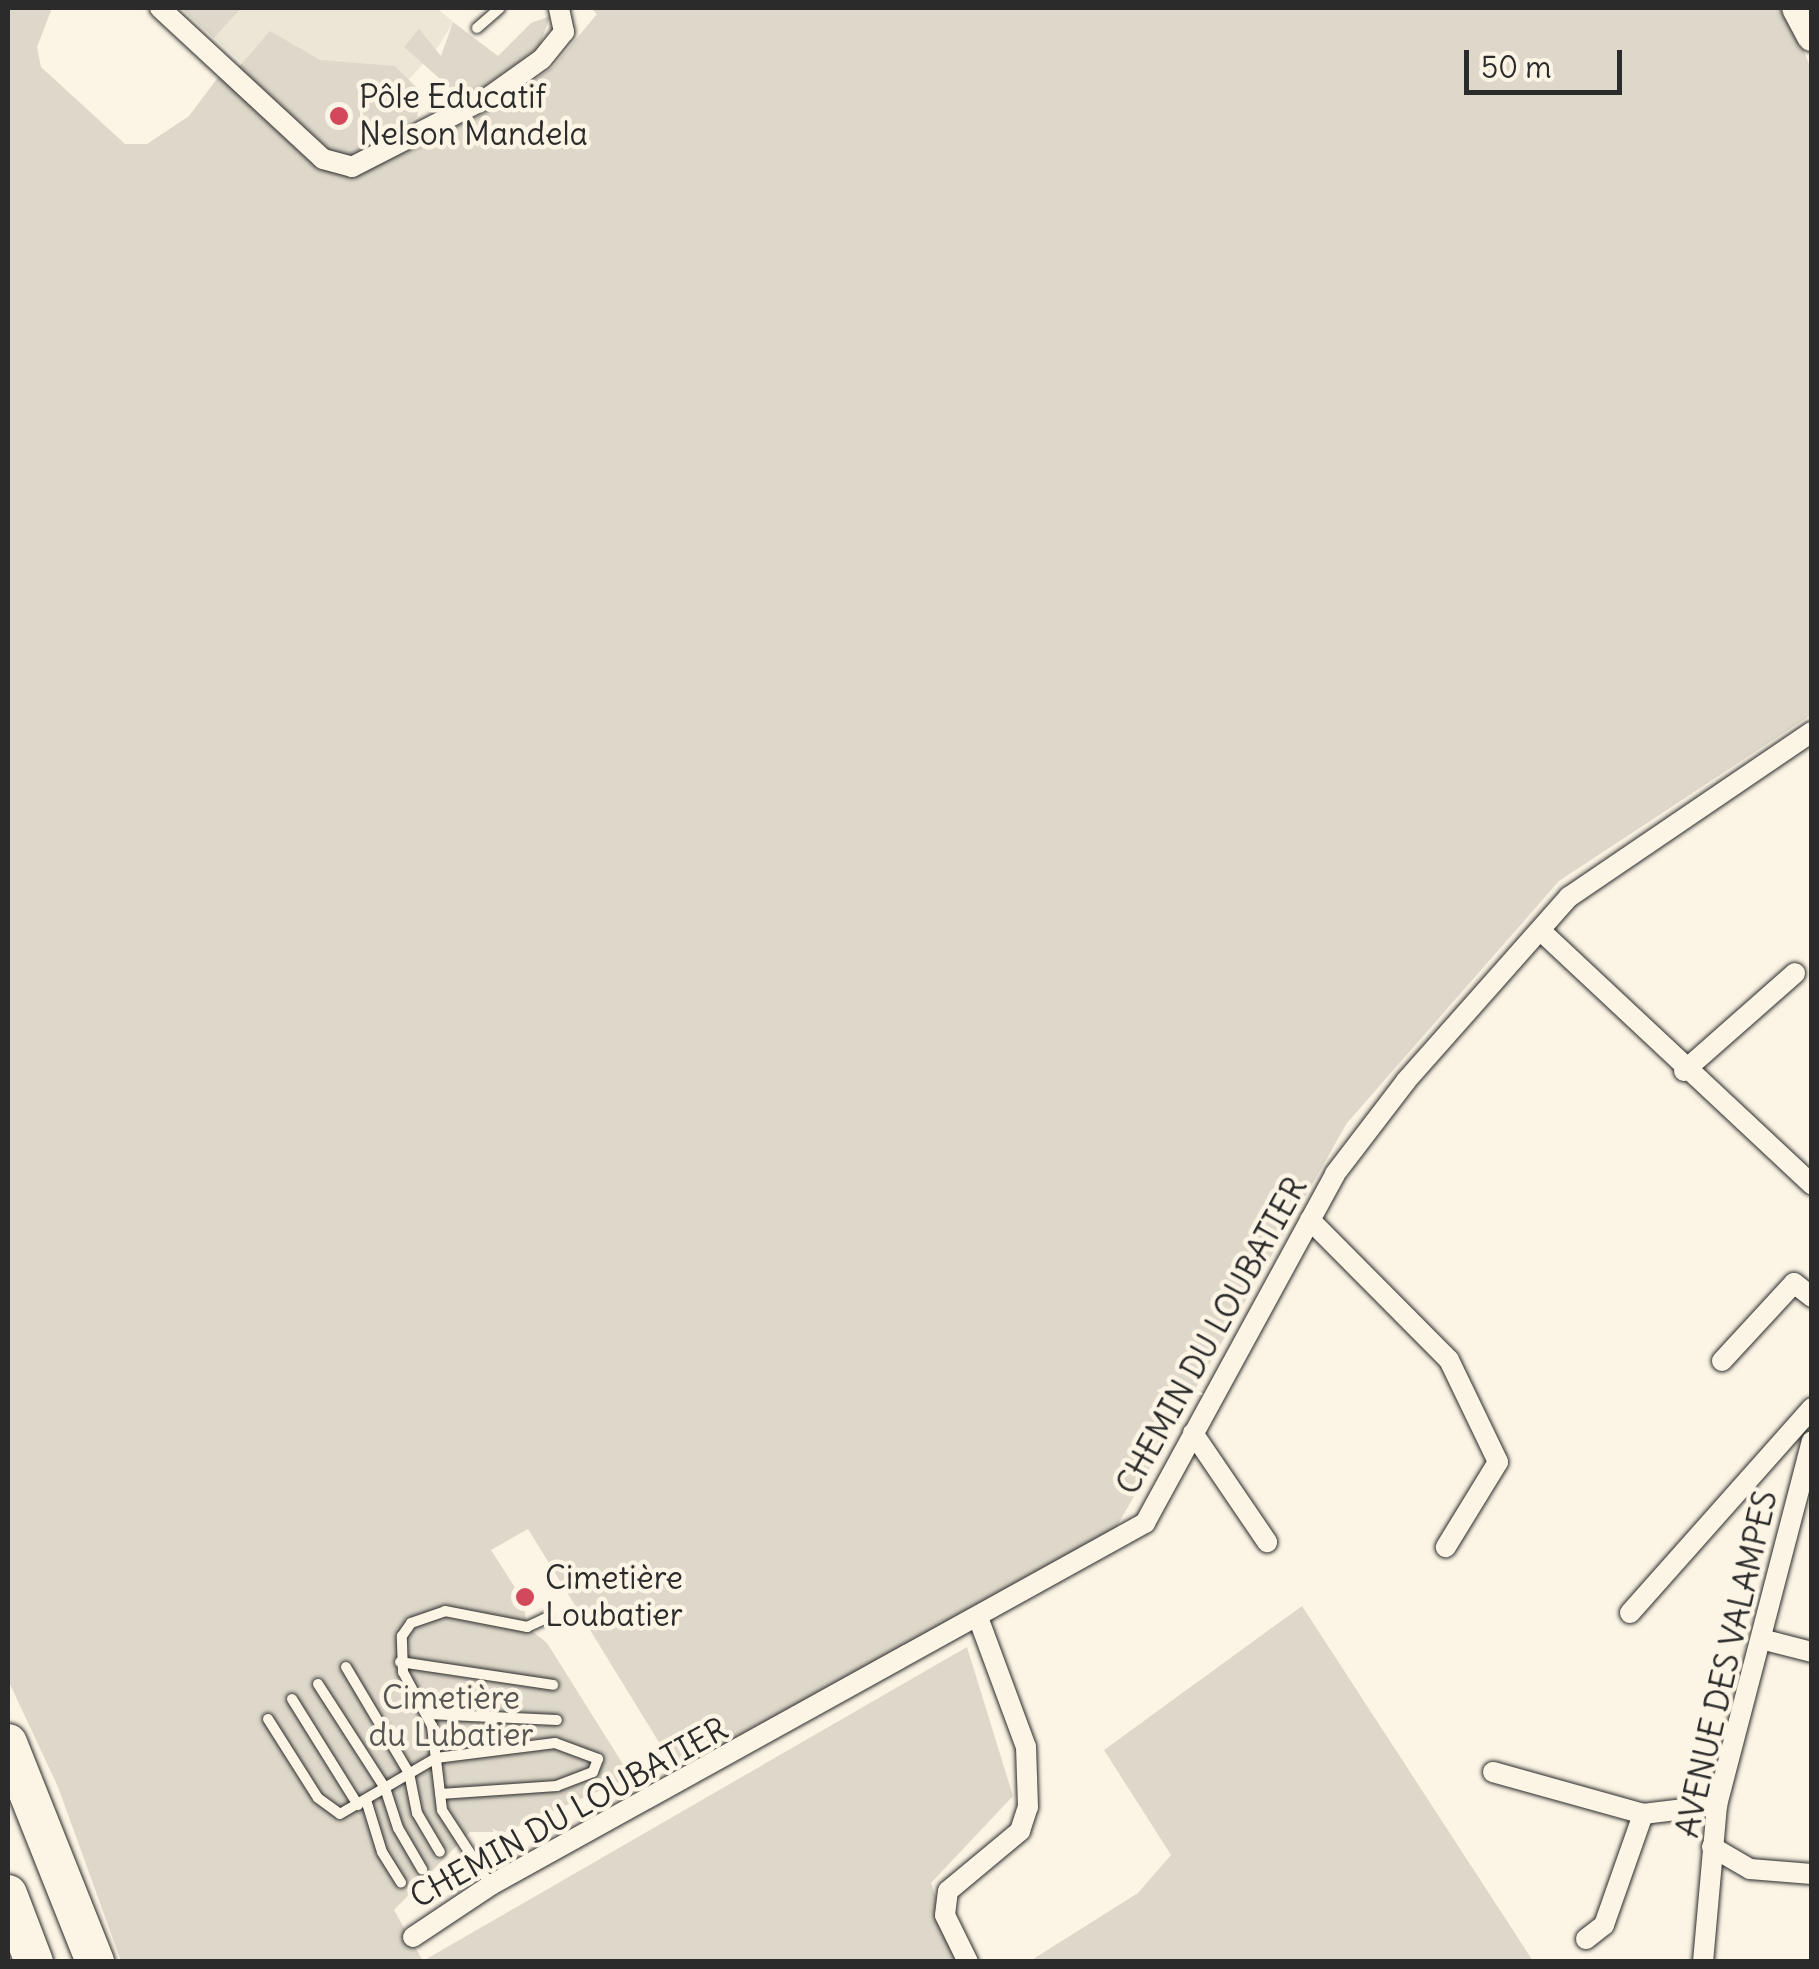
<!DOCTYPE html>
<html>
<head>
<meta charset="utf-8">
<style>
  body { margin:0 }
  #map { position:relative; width:1819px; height:1969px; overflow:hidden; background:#fcf5e5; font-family:Delius,sans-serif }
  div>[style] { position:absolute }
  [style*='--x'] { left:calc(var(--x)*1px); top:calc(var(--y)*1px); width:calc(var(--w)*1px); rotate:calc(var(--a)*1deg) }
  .built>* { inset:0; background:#ece6d7 }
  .green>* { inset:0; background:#ded8ca }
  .roads { filter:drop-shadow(0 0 2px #2b2b2b) drop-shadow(0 0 2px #2b2b2b) }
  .lane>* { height:10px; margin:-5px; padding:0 5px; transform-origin:5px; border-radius:5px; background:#fcf5e5 }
  .street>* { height:20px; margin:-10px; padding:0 10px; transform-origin:10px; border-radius:10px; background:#fcf5e5 }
  .secondary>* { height:30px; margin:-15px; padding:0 15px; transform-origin:15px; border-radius:15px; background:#fcf5e5 }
  .highway>* { height:38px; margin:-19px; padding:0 19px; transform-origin:19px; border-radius:19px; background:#fcf5e5 }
  .dots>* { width:28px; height:28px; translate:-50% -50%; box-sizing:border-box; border:5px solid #fcf5e5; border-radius:50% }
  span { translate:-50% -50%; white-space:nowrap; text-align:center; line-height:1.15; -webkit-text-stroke:9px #fcf5e5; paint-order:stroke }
  .poi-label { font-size:32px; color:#2b2b2b }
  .left { translate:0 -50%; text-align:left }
  .street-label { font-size:32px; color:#2b2b2b }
  .park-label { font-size:32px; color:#585653 }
  .frame { position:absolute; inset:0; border:10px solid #2b2b2b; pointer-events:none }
  .scale { position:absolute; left:1464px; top:50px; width:158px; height:45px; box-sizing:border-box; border:5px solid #2b2b2b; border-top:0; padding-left:12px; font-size:30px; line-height:35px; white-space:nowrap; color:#2b2b2b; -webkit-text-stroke:8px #fcf5e5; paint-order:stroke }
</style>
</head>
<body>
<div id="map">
  <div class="built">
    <div style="clip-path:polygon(181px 8px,437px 8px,453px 22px,438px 47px,343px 153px)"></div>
  </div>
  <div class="green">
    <div style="clip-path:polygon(8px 8px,52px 8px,37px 47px,41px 67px,125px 144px,147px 144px,189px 116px,219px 76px,320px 167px,349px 177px,494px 108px,553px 67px,597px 14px,591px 8px,1786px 8px,1812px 71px,1811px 715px,1559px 881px,1347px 1123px,1113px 1533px,676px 1770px,528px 1529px,491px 1550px,523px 1600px,527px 1627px,547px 1643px,631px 1777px,505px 1832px,470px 1832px,394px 1910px,423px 1961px,121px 1961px,58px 1787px,8px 1680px)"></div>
    <div style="clip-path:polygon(181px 8px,241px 8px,214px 38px)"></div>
    <div style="clip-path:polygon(550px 16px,539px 47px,470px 97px,458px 95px,404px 47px,419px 29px,441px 56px,453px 22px,498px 56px,531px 23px)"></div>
    <div style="clip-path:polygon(270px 31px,320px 60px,395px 66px,421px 92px,417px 117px,357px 155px,336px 156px,239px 67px)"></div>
    <div style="clip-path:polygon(1302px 1606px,1533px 1961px,1030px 1961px,1138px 1893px,1171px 1855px,1104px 1750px)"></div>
    <div style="clip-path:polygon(967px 1647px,1013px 1796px,931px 1883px,958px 1961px,423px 1961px)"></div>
  </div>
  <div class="roads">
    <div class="lane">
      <div style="--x:477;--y:28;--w:30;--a:-41"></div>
      <div style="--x:400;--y:1662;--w:155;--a:8.5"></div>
      <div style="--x:346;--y:1667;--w:123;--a:59.3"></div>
      <div style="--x:409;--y:1773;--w:41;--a:78.7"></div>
      <div style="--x:417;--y:1813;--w:45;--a:59.5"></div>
      <div style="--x:318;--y:1684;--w:124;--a:57.2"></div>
      <div style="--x:385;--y:1788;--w:42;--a:72"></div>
      <div style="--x:398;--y:1828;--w:48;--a:59.7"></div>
      <div style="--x:292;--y:1699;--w:125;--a:58.1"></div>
      <div style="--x:428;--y:1714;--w:129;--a:2.7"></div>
      <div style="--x:268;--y:1719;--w:93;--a:57.7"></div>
      <div style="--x:318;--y:1798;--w:27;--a:36"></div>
      <div style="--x:340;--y:1814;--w:111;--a:-30.3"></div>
      <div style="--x:436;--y:1758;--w:120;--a:-7.2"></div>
      <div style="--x:555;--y:1743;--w:46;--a:20.4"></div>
      <div style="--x:598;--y:1759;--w:14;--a:111"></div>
      <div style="--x:593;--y:1772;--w:39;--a:159"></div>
      <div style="--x:557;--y:1786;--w:117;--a:176.1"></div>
      <div style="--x:366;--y:1800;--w:54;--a:72.9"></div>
      <div style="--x:382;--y:1852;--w:36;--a:58"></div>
      <div style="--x:490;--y:1884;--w:88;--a:-123"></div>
      <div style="--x:442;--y:1810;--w:85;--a:-96.8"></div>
      <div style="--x:432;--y:1726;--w:61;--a:-118.2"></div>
      <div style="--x:403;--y:1672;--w:36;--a:-92"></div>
      <div style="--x:402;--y:1636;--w:16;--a:-55"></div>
      <div style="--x:411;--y:1623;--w:36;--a:-19"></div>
      <div style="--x:445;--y:1611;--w:84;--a:11"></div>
      <div style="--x:527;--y:1627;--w:21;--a:-25"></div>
    </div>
    <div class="street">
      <div style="--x:160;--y:8;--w:222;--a:42.8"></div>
      <div style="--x:323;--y:159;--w:30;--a:15"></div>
      <div style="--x:352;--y:167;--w:154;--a:-27.1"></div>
      <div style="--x:489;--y:97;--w:65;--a:-35.6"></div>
      <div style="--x:542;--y:59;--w:35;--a:-51"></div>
      <div style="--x:564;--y:32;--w:25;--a:-102"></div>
      <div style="--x:1541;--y:931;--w:371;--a:43.1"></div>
      <div style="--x:1684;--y:1071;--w:148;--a:-41.4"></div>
      <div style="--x:1310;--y:1220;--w:197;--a:45.2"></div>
      <div style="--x:1449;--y:1360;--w:113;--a:64.3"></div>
      <div style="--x:1498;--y:1462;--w:100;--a:121.5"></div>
      <div style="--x:1722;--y:1361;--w:106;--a:-47.3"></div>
      <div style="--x:1794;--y:1283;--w:23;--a:38"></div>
      <div style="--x:1193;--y:1433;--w:132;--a:55.8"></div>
      <div style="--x:1630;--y:1613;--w:274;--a:-48.4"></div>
      <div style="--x:1761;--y:1639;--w:53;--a:14.3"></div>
      <div style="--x:1493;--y:1772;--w:156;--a:15.6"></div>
      <div style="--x:1643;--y:1814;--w:75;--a:-6.9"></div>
      <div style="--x:1712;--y:1847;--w:44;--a:30.1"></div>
      <div style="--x:1750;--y:1869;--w:62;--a:4.6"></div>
      <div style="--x:413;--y:1937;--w:94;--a:-33.7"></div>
      <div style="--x:491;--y:1885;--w:748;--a:-28.97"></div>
      <div style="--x:1145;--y:1523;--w:397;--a:-61.4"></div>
      <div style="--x:1335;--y:1174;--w:117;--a:-52.6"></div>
      <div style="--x:1406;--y:1081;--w:246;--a:-48.5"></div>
      <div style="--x:1569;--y:897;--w:294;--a:-34.2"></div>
      <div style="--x:1586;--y:1939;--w:23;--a:-38"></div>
      <div style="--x:1604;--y:1925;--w:118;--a:-70.6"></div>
      <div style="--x:968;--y:1962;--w:52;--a:-116.1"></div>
      <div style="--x:945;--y:1915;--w:24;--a:-83"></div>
      <div style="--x:948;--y:1891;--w:94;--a:-39.8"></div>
      <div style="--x:1020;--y:1831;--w:25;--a:-72"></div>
      <div style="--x:1028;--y:1807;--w:60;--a:-91.9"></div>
      <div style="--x:1026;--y:1747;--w:139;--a:-110.3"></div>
      <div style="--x:1703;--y:1962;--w:158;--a:-84.9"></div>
      <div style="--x:1717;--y:1805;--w:376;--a:-75.4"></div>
    </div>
    <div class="secondary">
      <div style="--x:1797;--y:8;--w:32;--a:62"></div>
    </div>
    <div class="highway">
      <div style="--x:8;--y:1743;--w:236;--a:68.3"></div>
      <div style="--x:8;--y:1894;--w:73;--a:69.1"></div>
    </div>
  </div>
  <div class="dots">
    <div style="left:339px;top:116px;background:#d1495b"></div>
    <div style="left:525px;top:1597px;background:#d1495b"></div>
  </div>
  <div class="poi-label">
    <span class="left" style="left:359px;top:116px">Pôle Educatif<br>Nelson Mandela</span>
    <span class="left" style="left:545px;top:1597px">Cimetière<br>Loubatier</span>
  </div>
  <div class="street-label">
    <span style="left:1212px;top:1336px;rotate:-61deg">CHEMIN DU LOUBATIER</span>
    <span style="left:1727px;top:1664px;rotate:-77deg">AVENUE DES VALAMPES</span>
    <span style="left:569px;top:1813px;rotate:-29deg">CHEMIN DU LOUBATIER</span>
  </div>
  <div class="park-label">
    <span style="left:451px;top:1717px">Cimetière<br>du Lubatier</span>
  </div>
  <div class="frame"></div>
  <div class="scale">50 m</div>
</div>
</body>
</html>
